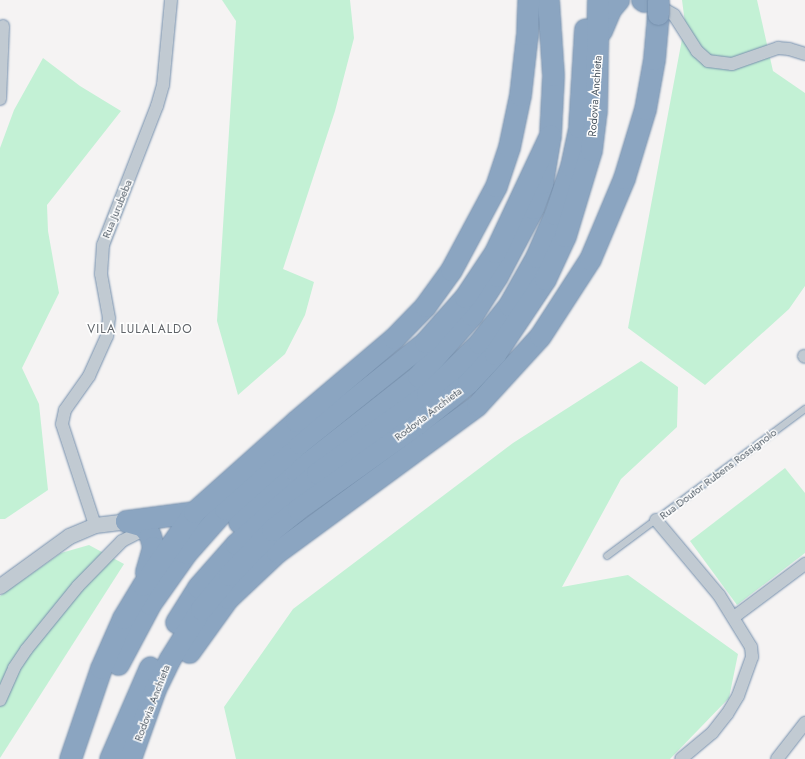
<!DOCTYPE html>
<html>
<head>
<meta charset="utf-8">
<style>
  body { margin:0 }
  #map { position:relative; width:805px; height:759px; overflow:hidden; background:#f5f3f3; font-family:Jost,sans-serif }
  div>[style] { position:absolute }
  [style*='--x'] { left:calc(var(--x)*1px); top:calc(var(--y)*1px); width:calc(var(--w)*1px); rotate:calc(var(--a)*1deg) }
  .green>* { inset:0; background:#c3f1d5 }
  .roads { filter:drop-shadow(0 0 1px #7690ad) drop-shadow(0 0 1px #7690ad) }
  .service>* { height:6px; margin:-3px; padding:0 3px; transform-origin:3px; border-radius:3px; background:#c1cad2 }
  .minor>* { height:12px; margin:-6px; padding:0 6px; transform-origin:6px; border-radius:6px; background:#c1cad2 }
  .tertiary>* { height:15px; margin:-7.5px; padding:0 7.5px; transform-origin:7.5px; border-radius:7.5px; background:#c1cad2 }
  .motorway>* { height:21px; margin:-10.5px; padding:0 10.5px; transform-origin:10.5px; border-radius:10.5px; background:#8ba5c1 }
  .bridges { filter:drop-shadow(0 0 1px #7690ad) drop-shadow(0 0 1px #7690ad) }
  .motorway-bridge>* { height:21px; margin:-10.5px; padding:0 10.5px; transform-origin:10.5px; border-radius:10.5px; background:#8ba5c1 }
  span { translate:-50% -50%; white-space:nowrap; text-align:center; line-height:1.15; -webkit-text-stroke:3px #fff; paint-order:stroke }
  .street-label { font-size:11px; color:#4a5661 }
  .neighbourhood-label { font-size:12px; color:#5f6368; letter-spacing:1px }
</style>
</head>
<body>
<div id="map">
  <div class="green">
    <div style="clip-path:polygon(222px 0,350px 0,354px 38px,335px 111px,283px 269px,314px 282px,305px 315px,285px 354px,238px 395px,217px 321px,236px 21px)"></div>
    <div style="clip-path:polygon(682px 0,757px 0,773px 71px,805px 93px,805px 286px,789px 309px,705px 385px,628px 328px,685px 23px)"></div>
    <div style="clip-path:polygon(43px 58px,80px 86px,121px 111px,47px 205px,48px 231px,59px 293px,22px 368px,39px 404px,48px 490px,5px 519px,0 519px,0 148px,14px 110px)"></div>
    <div style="clip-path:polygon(641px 361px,678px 387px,677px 427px,621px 479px,562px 587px,628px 575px,738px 654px,729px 698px,670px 759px,236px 759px,224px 707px,293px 609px,513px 443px)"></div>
    <div style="clip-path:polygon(785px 468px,805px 493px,805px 553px,737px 605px,690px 541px)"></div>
    <div style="clip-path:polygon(89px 545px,124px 564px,0 758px,0 596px,61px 553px)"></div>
  </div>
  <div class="roads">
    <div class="service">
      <div style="--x:607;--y:556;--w:247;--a:-36.6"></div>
    </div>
    <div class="minor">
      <div style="--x:655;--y:4;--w:22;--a:30"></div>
      <div style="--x:674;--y:15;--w:43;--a:57.4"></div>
      <div style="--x:697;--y:51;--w:15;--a:42"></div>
      <div style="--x:708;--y:61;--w:24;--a:7"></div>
      <div style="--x:732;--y:64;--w:49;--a:-19.2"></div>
      <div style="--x:778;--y:48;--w:11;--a:5"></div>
      <div style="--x:789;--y:49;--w:17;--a:17"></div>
      <div style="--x:0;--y:99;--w:73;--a:-87.6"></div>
      <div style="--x:804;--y:356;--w:1;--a:45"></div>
      <div style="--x:656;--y:520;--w:98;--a:50"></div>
      <div style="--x:719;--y:595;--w:61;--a:58.4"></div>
      <div style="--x:751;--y:647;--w:10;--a:84"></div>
      <div style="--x:752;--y:657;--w:41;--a:109.7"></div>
      <div style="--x:738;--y:696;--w:21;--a:121"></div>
      <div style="--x:727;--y:714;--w:24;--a:128"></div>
      <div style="--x:712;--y:733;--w:40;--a:140"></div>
      <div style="--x:95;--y:525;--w:106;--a:-108.1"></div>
      <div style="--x:62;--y:424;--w:14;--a:-78"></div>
      <div style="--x:65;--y:410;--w:42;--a:-54.8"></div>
      <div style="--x:89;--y:376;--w:44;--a:-65.8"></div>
      <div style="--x:107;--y:336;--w:18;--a:-84"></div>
      <div style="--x:109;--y:318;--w:45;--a:-100.3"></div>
      <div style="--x:101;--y:274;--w:29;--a:-86"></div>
      <div style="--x:103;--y:245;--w:149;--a:-68.8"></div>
      <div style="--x:157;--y:106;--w:22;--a:-74"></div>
      <div style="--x:163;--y:85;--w:85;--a:-84.6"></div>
      <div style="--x:734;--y:617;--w:89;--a:-36.7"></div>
      <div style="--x:0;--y:700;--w:35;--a:-66"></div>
      <div style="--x:14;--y:668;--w:22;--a:-56"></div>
      <div style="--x:26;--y:650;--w:82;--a:-50.9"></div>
      <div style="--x:78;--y:586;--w:63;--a:-45.6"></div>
      <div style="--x:122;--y:541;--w:27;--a:-27"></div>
      <div style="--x:777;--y:759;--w:46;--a:-52.1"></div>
    </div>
    <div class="tertiary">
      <div style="--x:0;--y:586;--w:85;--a:-35.9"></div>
      <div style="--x:69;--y:536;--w:28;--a:-23"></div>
      <div style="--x:95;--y:525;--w:31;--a:-7"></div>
    </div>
    <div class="motorway">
      <div style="--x:642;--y:0;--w:2;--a:27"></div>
      <div style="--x:601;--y:31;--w:25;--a:-67"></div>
      <div style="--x:611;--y:8;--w:11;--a:-49"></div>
      <div style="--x:126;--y:521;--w:18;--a:16"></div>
      <div style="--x:143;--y:526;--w:11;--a:52"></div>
      <div style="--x:150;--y:535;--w:12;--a:76"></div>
      <div style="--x:153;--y:547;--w:26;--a:106"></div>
      <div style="--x:126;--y:521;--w:69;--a:-7.5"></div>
      <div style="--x:239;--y:522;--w:76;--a:-41.3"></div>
      <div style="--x:296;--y:472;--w:155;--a:-38.2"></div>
      <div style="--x:418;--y:376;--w:81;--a:-48.5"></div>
      <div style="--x:472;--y:315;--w:46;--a:-57.3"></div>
      <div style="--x:497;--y:276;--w:77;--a:-62.1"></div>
      <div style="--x:533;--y:208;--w:27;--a:-70"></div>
      <div style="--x:542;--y:183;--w:49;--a:-80.5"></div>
      <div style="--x:550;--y:135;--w:60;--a:-87.1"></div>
      <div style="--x:553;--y:75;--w:75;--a:-93.8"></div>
      <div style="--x:176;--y:622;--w:41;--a:-57.8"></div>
      <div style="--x:198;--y:587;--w:57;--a:-48.5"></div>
      <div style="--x:236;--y:544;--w:108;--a:-41.2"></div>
      <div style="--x:317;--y:473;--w:135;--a:-35.7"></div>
      <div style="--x:427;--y:394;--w:73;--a:-44.4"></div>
      <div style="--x:479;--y:343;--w:48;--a:-51.7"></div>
      <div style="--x:509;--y:305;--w:55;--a:-60.6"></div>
      <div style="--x:536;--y:257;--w:47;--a:-66.2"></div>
      <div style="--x:555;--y:214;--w:51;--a:-71.6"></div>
      <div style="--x:571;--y:166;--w:40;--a:-78"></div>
      <div style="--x:579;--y:127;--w:98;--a:-86.5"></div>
      <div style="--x:189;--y:652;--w:67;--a:-54.2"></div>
      <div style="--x:228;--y:598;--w:67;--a:-43.2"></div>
      <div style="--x:277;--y:552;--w:248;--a:-36.3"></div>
      <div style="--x:477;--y:405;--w:93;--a:-47.6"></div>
      <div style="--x:540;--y:336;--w:92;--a:-57"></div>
      <div style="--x:590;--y:259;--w:88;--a:-67.2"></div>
      <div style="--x:624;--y:178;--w:72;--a:-73.1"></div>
      <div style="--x:645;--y:109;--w:51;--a:-79.8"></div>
      <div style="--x:654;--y:59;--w:45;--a:-84.9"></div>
      <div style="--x:118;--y:664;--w:68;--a:-61.9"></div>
      <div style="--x:150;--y:604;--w:62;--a:-54.8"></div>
      <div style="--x:186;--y:553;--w:59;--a:-48.4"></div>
      <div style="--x:225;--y:509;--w:99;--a:-41.7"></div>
      <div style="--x:299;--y:443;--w:161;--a:-38.7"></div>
      <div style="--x:425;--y:342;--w:60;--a:-48.4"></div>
      <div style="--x:465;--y:297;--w:54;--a:-56.3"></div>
      <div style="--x:495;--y:252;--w:129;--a:-64.8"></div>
      <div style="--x:70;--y:759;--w:96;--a:-71.2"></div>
      <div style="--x:101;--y:668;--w:55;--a:-66.3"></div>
      <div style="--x:123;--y:618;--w:39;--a:-59"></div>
      <div style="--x:143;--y:585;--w:89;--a:-55.1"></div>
      <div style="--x:194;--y:512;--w:137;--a:-41.7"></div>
      <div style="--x:296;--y:421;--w:128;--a:-40.3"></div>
      <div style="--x:394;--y:338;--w:45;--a:-45.9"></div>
      <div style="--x:425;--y:306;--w:44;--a:-54.2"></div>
      <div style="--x:451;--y:270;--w:95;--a:-61.8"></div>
      <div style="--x:496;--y:186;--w:41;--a:-71.6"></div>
      <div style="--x:509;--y:147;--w:53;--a:-78.1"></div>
      <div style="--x:520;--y:95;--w:61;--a:-83.5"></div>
      <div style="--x:527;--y:34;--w:34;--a:-88"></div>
      <div style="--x:110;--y:759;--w:100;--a:-66.5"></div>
      <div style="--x:130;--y:759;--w:74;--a:-70.3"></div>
      <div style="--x:155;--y:689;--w:32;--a:-64"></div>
      <div style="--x:169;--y:660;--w:60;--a:-57.9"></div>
      <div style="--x:201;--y:609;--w:44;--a:-50.5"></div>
      <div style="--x:229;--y:575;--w:62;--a:-46.3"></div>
      <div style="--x:272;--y:530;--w:33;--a:-39"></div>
      <div style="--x:298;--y:509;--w:146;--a:-35.5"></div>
      <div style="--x:417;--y:424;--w:65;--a:-38.8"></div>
      <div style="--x:468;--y:383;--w:40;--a:-47"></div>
      <div style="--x:495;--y:354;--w:90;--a:-56.3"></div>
      <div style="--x:545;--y:279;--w:47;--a:-65.1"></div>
      <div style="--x:565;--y:236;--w:90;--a:-73.2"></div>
      <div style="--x:591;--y:150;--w:40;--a:-82.9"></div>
      <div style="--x:596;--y:110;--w:110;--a:-89"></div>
    </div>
  </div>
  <div class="bridges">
    <div class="motorway-bridge">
      <div style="--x:658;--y:14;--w:14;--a:-90"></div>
    </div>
  </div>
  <div class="street-label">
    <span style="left:595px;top:96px;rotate:-86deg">Rodovia Anchieta</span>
    <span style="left:117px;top:209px;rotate:-68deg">Rua Jurubeba</span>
    <span style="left:428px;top:414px;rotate:-37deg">Rodovia Anchieta</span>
    <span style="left:718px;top:474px;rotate:-37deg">Rua Doutor Rubens Rossignolo</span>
    <span style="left:152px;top:703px;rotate:-69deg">Rodovia Anchieta</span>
  </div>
  <div class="neighbourhood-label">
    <span style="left:140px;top:330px">VILA LULALALDO</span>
  </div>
</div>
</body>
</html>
